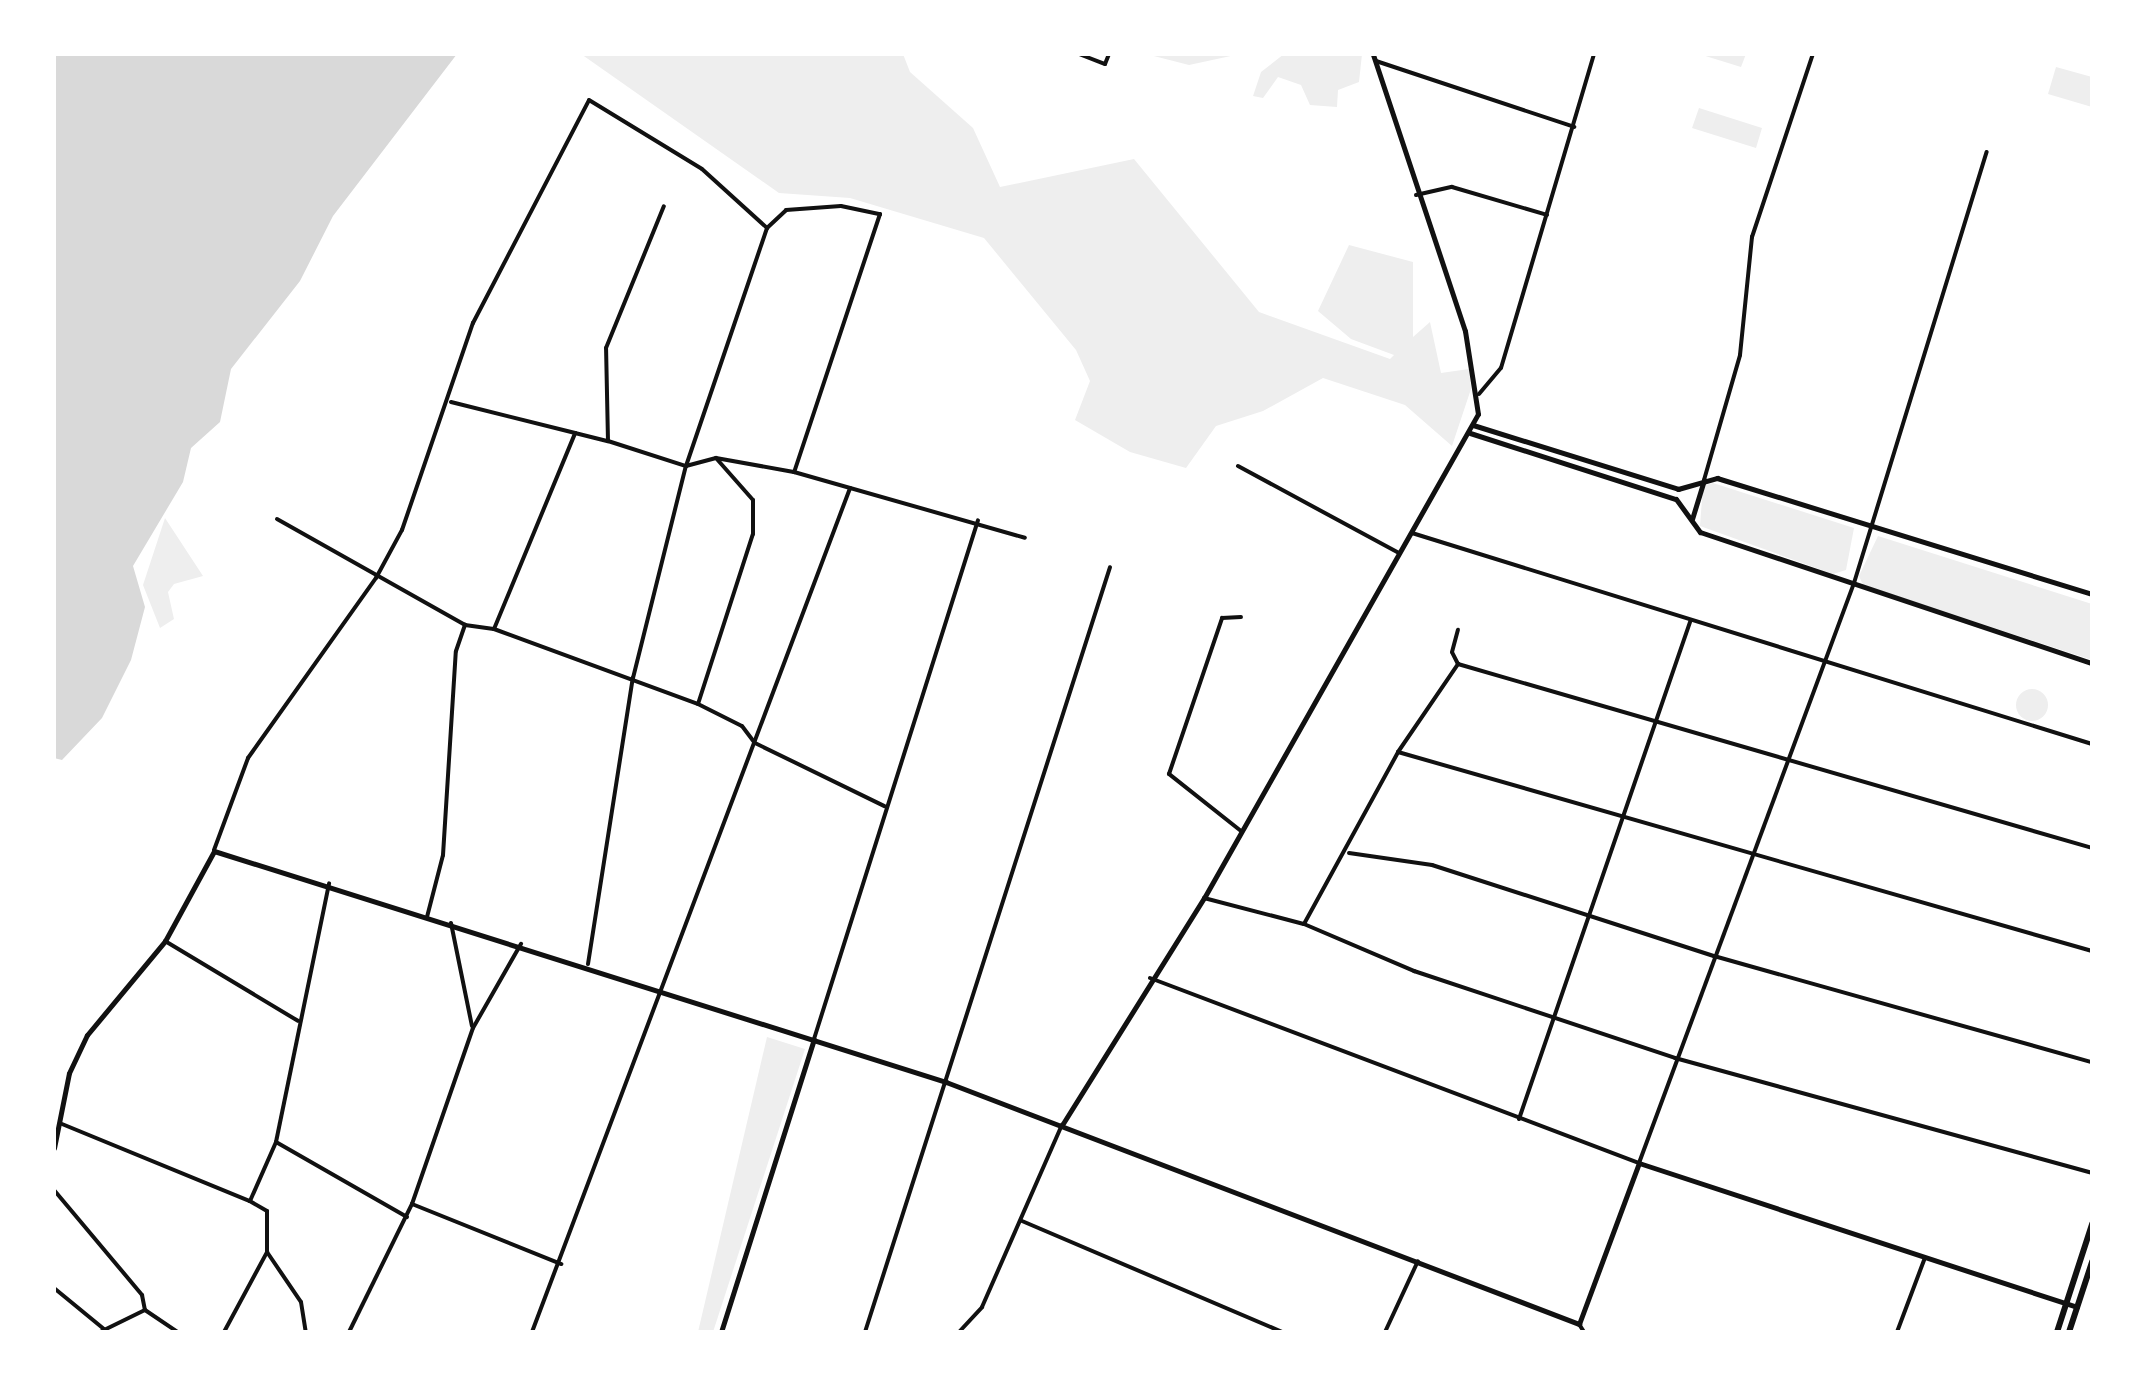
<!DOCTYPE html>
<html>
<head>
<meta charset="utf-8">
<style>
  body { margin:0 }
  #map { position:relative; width:2146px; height:1386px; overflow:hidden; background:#fff; font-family:"Nunito Sans",sans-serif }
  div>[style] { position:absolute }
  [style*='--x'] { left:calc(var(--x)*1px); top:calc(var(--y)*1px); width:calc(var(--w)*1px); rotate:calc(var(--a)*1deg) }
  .green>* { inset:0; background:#eee }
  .round { border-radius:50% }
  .water>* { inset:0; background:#d9d9d9 }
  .minor>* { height:4px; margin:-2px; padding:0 2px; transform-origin:2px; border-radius:2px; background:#111 }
  .tertiary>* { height:5px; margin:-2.5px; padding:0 2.5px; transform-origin:2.5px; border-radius:2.5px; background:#111 }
  .secondary>* { height:6px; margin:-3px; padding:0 3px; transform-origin:3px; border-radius:3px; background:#111 }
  span { translate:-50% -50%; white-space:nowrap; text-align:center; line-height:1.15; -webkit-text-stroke:8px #fff; paint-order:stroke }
  .frame { position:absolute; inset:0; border:56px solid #fff; pointer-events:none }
</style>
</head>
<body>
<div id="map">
  <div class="green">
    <div style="clip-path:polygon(581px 54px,903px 54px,910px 72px,973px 128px,1000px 187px,1134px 159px,1259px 312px,1390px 359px,1394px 355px,1351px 339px,1318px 311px,1349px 245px,1413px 262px,1413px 337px,1430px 322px,1441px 373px,1469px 369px,1471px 389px,1452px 446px,1405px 405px,1323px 378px,1263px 411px,1216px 426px,1186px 468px,1130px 452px,1075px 420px,1090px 381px,1076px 350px,984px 238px,850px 198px,779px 193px)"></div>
    <div style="clip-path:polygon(1146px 54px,1240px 54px,1189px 65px)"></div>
    <div style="clip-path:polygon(1284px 54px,1362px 54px,1359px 82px,1338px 90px,1337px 107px,1310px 105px,1301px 85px,1278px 77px,1263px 98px,1253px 96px,1261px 72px)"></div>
    <div style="clip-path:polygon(1699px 54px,1746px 54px,1741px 67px)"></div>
    <div style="clip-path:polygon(2056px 67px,2092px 77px,2092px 107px,2048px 94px)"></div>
    <div style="clip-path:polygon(1699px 108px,1762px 128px,1756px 148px,1692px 128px)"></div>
    <div style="clip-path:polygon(1713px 483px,1854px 528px,1846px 570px,1833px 574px,1700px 526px,1703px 486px)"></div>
    <div style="clip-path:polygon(165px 518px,203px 576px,174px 584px,168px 592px,174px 619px,160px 628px,143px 585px)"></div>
    <div style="clip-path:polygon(1878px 536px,2092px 604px,2092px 660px,1863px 585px,1859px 576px)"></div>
    <div class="round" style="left:2016px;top:689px;width:32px;height:32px"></div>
    <div style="clip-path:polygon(767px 1037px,805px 1049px,713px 1332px,698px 1332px)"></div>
  </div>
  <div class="water">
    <div style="clip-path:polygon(54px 54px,457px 54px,333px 216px,300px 281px,231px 369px,220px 422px,191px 448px,183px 482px,133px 566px,145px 607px,131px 660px,102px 718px,62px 760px,54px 758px)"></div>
  </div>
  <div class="minor">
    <div style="--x:1079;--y:54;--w:28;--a:21"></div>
    <div style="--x:1105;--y:64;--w:11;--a:-68"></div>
    <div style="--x:1376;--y:61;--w:209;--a:18.4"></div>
    <div style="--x:1416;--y:195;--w:37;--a:-13"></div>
    <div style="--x:1452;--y:187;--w:99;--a:16.4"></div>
    <div style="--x:1479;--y:394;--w:34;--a:-50"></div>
    <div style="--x:1501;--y:368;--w:327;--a:-73.5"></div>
    <div style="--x:451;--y:402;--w:128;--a:14"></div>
    <div style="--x:608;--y:441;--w:82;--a:17.8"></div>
    <div style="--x:686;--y:466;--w:31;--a:-15"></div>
    <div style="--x:716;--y:458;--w:79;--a:10.2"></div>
    <div style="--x:794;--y:472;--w:240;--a:15.9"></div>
    <div style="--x:1238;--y:466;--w:183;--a:28.4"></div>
    <div style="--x:1704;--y:480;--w:130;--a:-73.9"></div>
    <div style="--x:1740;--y:355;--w:119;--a:-84.2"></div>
    <div style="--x:1752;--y:237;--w:193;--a:-71.6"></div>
    <div style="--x:277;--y:519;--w:216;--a:29.4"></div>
    <div style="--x:1412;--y:533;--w:712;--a:17.24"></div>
    <div style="--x:494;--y:629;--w:217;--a:20.2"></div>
    <div style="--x:698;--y:704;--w:49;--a:26.6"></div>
    <div style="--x:742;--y:726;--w:21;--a:53"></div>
    <div style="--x:755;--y:743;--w:144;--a:26"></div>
    <div style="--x:1458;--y:664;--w:660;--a:16.18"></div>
    <div style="--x:698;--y:704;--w:179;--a:-72.1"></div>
    <div style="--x:753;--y:534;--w:34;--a:-90"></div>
    <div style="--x:753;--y:500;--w:56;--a:-131.4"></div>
    <div style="--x:1398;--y:752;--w:722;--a:16"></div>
    <div style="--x:1241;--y:831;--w:92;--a:-141.6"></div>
    <div style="--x:1169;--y:774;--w:165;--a:-71.2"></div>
    <div style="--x:1222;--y:618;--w:19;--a:-3"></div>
    <div style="--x:214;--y:850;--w:98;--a:-69.7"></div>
    <div style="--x:248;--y:758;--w:221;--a:-54.6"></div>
    <div style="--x:376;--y:578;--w:55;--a:-61.6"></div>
    <div style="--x:402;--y:530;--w:219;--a:-71.1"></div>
    <div style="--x:473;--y:323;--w:251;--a:-62.5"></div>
    <div style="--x:589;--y:100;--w:132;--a:31.4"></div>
    <div style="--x:702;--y:169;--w:88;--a:42.2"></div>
    <div style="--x:1349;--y:853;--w:84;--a:8.2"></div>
    <div style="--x:1432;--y:865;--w:296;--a:17.9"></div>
    <div style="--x:1714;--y:956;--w:393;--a:15.7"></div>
    <div style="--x:1204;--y:898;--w:103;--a:14.6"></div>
    <div style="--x:1304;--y:924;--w:120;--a:23.1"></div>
    <div style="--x:1414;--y:971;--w:275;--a:18.4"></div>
    <div style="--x:1675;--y:1058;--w:433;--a:15.4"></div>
    <div style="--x:427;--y:917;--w:64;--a:-75.5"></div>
    <div style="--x:443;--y:855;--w:204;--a:-86.4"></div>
    <div style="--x:456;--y:651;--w:28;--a:-71"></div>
    <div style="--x:465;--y:625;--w:29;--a:8"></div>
    <div style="--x:494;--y:629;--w:212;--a:-67.5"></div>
    <div style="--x:575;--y:433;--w:34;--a:14"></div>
    <div style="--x:608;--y:441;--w:93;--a:-91.2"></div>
    <div style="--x:606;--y:348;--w:153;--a:-67.8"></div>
    <div style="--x:451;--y:923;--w:105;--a:78.5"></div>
    <div style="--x:1304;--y:924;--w:196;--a:-61.3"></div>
    <div style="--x:1398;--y:752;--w:107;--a:-55.7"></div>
    <div style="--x:1458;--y:664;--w:13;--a:-117"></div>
    <div style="--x:1452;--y:652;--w:23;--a:-75"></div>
    <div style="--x:165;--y:941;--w:155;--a:31"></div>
    <div style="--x:588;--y:964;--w:290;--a:-81.1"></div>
    <div style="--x:633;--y:678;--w:219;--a:-76"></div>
    <div style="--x:686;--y:466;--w:251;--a:-71.2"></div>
    <div style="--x:767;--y:228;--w:26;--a:-43"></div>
    <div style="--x:786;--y:210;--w:55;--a:-4.2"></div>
    <div style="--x:841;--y:206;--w:40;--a:12"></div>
    <div style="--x:880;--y:214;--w:272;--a:108.4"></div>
    <div style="--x:1150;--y:978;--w:523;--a:20.72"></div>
    <div style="--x:1639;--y:1163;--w:619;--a:-69.66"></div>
    <div style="--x:1854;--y:583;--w:451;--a:-72.9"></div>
    <div style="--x:814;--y:1039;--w:544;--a:-72.46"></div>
    <div style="--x:1519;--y:1119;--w:526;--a:-71.01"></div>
    <div style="--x:62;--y:1124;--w:203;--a:22.3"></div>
    <div style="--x:276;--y:1142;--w:151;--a:29.8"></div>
    <div style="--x:54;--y:1190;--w:137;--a:50"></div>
    <div style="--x:142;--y:1295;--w:15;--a:79"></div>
    <div style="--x:145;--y:1310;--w:40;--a:34"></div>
    <div style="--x:412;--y:1204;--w:161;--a:21.9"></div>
    <div style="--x:1022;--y:1221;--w:283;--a:23.1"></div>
    <div style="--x:267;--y:1252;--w:60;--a:55.8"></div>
    <div style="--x:301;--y:1302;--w:30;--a:81"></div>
    <div style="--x:54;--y:1288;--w:65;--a:39.4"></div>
    <div style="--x:1579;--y:1324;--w:9;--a:58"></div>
    <div style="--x:100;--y:1332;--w:50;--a:-26.1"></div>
    <div style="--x:224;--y:1332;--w:91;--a:-61.7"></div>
    <div style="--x:267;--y:1252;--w:41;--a:-90"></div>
    <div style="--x:267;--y:1211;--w:20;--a:-150"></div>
    <div style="--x:250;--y:1201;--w:64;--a:-66.2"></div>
    <div style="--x:276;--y:1142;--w:264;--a:-78.4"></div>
    <div style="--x:349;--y:1332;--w:143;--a:-63.8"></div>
    <div style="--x:412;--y:1204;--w:186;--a:-70.9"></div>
    <div style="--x:473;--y:1028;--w:97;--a:-60.3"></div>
    <div style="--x:532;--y:1332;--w:902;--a:-69.35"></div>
    <div style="--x:865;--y:1332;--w:803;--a:-72.24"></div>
    <div style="--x:959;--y:1332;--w:34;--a:-47"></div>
    <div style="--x:982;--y:1307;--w:199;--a:-66.3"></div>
    <div style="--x:1385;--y:1332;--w:78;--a:-65.1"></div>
    <div style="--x:1897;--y:1332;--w:77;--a:-69.4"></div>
  </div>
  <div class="tertiary">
    <div style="--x:1473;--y:425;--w:215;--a:17.3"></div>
    <div style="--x:1678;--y:489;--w:41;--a:-15.8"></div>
    <div style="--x:1717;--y:478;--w:393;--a:17.2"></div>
    <div style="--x:1470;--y:433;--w:216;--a:17.8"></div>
    <div style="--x:1676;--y:499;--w:41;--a:54"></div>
    <div style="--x:1700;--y:532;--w:413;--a:18.5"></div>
    <div style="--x:1692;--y:519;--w:41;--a:-72.9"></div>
    <div style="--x:1062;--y:1125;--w:268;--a:-58"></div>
    <div style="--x:1204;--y:898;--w:556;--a:-60.49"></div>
    <div style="--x:1478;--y:414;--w:84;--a:-98.9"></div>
    <div style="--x:1465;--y:331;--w:292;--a:-108.4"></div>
    <div style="--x:54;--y:1148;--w:76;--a:-78.7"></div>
    <div style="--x:69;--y:1073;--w:42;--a:-64.7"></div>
    <div style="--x:87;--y:1035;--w:122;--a:-50.3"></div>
    <div style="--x:165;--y:941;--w:102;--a:-61.4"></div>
    <div style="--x:214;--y:851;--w:768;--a:17.51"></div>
    <div style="--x:946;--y:1082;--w:678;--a:20.92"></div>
    <div style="--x:1579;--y:1324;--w:172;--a:-69.6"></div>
    <div style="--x:1639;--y:1163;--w:461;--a:18.2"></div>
    <div style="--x:721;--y:1332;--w:307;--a:-72.4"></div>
  </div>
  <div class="secondary">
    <div style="--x:2057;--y:1332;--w:114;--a:-72"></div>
    <div style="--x:2069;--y:1332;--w:74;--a:-71.8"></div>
  </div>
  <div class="frame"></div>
</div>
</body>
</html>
